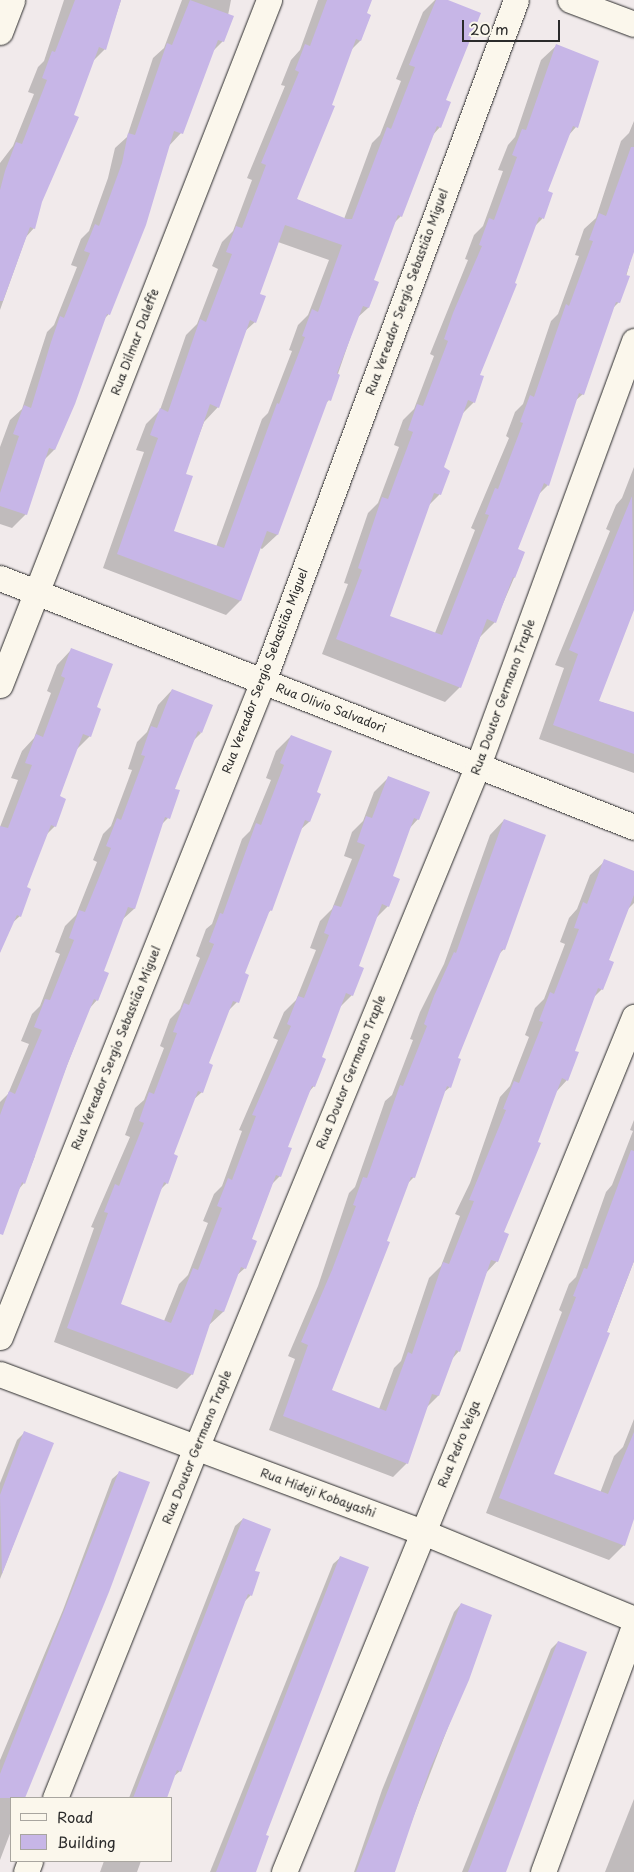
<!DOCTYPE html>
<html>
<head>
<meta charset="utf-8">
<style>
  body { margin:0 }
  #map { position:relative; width:634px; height:1872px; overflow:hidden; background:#f1eaeb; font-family:"Playpen Sans",sans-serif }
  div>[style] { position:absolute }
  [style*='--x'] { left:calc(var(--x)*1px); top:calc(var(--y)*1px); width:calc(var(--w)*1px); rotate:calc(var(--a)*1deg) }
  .shadow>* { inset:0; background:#0003 }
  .building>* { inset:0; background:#c7b6e7 }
  .roads { filter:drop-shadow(0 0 1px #2b2b2b) drop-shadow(0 0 1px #2b2b2b) }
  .minor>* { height:25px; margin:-12.5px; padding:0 12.5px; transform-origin:12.5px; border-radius:12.5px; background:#fbf7ec }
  span { translate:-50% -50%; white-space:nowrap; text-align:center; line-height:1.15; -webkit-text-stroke:4.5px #fbf7ec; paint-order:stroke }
  .street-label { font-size:12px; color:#2b2b2b }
  .legend { position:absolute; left:10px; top:1797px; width:162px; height:65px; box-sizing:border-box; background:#fbf7ec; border:1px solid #a8a59f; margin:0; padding:6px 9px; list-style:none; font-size:15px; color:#2b2b2b }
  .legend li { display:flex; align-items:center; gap:10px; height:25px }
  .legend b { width:25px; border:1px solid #a8a59f }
  .scale { position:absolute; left:462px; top:20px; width:98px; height:22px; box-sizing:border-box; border:2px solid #2b2b2b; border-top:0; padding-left:6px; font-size:15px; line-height:18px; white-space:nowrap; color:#2b2b2b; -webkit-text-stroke:4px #fbf7ec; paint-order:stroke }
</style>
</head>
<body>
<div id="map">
  <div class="shadow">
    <div style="clip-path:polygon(64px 0,121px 0,105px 49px,93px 61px,41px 201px,34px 228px,26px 237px,0 310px,0 163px,13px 146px,34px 94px,28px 92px,38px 67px,44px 61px)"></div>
    <div style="clip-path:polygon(182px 0,231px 0,223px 41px,212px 52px,181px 133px,168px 147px,144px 225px,108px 315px,103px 320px,74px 403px,54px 450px,44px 460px,26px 514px,12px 528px,0 524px,0 447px,10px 420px,22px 409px,47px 332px,54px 325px,77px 267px,71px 265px,81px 239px,89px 231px,108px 178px,115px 148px,127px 137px,153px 58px,164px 48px)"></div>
    <div style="clip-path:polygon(evenodd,318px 0,371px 0,365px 14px,370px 16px,360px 41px,350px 51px,296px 199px,344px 219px,372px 143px,380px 135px,401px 81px,396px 79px,423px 12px,435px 0,444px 0,444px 100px,440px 127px,432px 136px,401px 216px,394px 223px,372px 281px,368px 308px,357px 318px,329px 400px,324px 405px,277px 535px,262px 549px,260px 548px,240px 601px,226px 615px,103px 568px,144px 452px,136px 450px,146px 424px,160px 410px,186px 335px,197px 324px,218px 269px,212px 266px,222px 242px,233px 231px,252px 180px,247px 178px,285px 86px,281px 85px,291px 60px,300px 50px,318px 0,278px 242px,329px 260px,308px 315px,298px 325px,289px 350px,292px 351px,268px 413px,262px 419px,216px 547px,172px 532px,184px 474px,204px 422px,218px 407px,244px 332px,255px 322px,258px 295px,278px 242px)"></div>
    <div style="clip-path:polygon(556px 46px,576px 127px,568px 136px,546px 192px,551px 194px,542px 219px,534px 227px,478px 375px,474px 402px,462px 414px,442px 467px,448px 471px,439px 495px,427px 507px,388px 617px,435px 633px,475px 530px,471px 528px,509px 438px,506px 436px,515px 412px,523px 404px,551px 321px,558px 314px,579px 256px,575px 255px,584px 229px,596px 218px,621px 141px,629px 133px,634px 121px,634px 248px,619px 302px,613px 308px,583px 394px,575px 401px,548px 485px,538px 495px,517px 550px,524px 553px,514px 578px,495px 622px,480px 637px,460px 687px,445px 702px,322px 654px,348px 584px,344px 583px,368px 513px,378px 503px,399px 447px,394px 445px,403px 420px,414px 409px,434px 356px,430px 354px,468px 260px,465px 259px,474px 235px,483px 226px,503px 171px,498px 170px,508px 145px,515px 137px,541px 60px)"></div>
    <div style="clip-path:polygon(634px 467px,634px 607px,598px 701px,634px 713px,634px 773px,539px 739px,564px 668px,555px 665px,610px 531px,606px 529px,616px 505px,622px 498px)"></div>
    <div style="clip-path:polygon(71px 650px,95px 707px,90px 736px,76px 750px,59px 797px,55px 826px,46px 835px,26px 888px,20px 916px,10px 925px,0 952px,0 827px,18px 780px,11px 778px,22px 751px,34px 738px,51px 693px,47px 691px,57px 665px)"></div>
    <div style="clip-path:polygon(172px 690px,201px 733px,192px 742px,173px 789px,168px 818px,160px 826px,134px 909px,122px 920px,102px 971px,97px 1000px,89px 1009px,32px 1155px,35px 1156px,24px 1183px,19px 1189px,0 1231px,0 1102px,8px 1094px,29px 1044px,21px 1041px,32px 1014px,40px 1006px,60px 954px,55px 952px,65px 926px,76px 915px,97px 862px,93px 860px,103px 834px,111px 826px,132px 770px,128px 769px,137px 742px,147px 732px,158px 705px)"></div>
    <div style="clip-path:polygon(291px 736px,315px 793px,319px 795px,309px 822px,300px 830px,271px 910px,266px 915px,243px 974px,237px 1002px,227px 1012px,207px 1064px,202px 1092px,192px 1101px,172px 1155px,167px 1183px,160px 1190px,119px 1305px,164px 1321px,179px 1284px,188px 1275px,208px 1223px,203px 1221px,214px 1194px,222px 1186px,242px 1131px,239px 1130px,278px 1040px,273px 1038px,284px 1012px,296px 1000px,316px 950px,310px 948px,320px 921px,332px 909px,352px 859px,344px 856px,352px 832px,363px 821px,374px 792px,388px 778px,418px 819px,409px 829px,391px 877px,388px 906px,376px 918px,357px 967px,352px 995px,339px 1008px,320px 1058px,314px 1086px,308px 1093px,286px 1147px,280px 1176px,272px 1184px,251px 1240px,245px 1268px,236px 1276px,223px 1312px,208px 1326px,192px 1374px,177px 1389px,54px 1342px,94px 1228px,91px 1227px,130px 1137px,125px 1135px,135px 1108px,144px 1100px,164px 1048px,160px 1046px,170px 1019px,180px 1009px,200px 958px,196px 956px,206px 929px,212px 924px,242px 839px,250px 831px,271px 780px,266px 778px,276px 751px)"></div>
    <div style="clip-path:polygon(504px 820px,504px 949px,498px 955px,456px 1059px,450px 1087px,443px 1093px,414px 1177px,407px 1184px,330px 1391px,379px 1409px,394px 1368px,401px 1361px,429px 1278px,441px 1266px,460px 1216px,455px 1214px,470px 1183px,500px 1097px,510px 1086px,529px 1037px,525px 1035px,535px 1008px,544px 999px,565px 944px,560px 942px,569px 918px,577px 909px,590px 875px,605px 861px,634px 872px,634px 903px,627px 910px,608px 961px,602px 989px,593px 998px,573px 1052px,567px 1080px,556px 1092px,503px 1233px,497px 1261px,486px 1273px,459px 1351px,452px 1359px,438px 1396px,426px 1408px,407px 1463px,393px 1477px,269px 1430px,295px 1359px,288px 1356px,318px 1286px,349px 1193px,355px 1187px,385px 1101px,392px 1095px,413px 1040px,410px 1039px,420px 1012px,444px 964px,490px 835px)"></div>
    <div style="clip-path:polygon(634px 1120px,634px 1261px,552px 1475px,600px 1493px,614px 1456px,623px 1447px,634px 1419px,634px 1515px,624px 1545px,609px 1560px,486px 1513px,562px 1312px,559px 1310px,569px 1284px,576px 1277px,606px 1192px,612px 1185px,633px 1131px,630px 1130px)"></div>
    <div style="clip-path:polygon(24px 1433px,52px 1444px,0 1579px,0 1483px,17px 1440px)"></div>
    <div style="clip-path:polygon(120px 1472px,34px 1770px,24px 1798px,11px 1798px,11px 1831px,0 1860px,0 1760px,63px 1610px,112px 1479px)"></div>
    <div style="clip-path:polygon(243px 1519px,254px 1571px,258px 1573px,251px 1595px,243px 1603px,180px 1771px,172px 1778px,165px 1798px,129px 1798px,235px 1526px)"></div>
    <div style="clip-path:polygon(341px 1557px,250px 1872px,210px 1872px,333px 1564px)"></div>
    <div style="clip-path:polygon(461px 1604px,491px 1616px,392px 1872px,354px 1872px,382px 1790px,454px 1612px)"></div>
    <div style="clip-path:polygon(558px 1642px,500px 1872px,462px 1872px,551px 1649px)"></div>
    <div style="clip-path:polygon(634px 1799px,634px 1872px,605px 1872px)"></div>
    <div style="clip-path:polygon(104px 1861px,141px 1861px,137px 1872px,100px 1872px)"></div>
  </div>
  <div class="building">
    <div style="clip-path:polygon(75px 0,121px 0,106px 50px,99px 47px,74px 115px,79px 117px,42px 202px,35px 229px,30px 227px,3px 301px,0 301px,0 190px,5px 171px,16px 142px,22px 144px,47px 80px,42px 78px,52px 51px,55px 52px)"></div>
    <div style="clip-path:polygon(190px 0,234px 16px,224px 42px,218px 40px,183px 134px,174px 131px,146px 225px,110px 315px,107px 314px,75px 404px,55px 450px,49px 448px,27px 515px,0 506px,0 493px,19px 436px,13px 434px,24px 405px,31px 408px,51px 342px,60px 316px,64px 318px,90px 253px,84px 251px,95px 224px,99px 226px,122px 163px,128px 133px,135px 135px,167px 43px,172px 45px)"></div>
    <div style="clip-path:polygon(evenodd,327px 0,372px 0,367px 13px,371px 15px,361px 41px,356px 39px,332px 105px,335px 106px,297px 199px,347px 219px,352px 219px,387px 127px,391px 129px,415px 67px,409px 65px,436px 0,448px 0,481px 13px,446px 100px,451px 102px,441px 128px,437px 126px,402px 217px,398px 215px,374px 280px,379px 282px,369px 308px,363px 306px,337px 373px,340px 375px,331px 401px,328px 400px,278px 535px,267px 531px,241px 601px,117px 554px,158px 438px,150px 435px,160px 408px,168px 412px,200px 319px,206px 322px,232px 254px,226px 252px,236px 226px,242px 228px,266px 165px,261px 163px,299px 72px,295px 70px,305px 44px,310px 46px,327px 0,285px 225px,342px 245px,318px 312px,312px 309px,302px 336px,305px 337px,279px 404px,277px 403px,224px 548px,174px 531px,193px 476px,186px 474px,210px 404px,219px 408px,250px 320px,256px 323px,266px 296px,260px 294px,285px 225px)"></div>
    <div style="clip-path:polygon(556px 44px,599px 61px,578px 128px,573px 126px,548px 191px,553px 193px,544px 219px,539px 217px,515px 283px,517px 284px,480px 375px,484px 376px,475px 403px,468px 400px,444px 467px,450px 471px,441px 495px,434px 493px,390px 616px,442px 635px,489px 515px,485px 514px,495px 488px,498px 489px,523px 423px,520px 422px,530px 395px,534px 397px,566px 304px,569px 306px,593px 241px,589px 240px,599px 213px,606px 216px,631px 147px,634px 147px,634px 252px,626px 275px,630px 276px,620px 303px,616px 302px,584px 395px,579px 393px,549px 486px,544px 483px,518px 549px,525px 552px,515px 578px,513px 577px,496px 623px,487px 619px,461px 688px,336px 639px,362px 570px,358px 568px,382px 497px,388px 499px,413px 432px,408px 430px,417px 404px,423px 406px,448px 341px,444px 339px,453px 313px,482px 246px,479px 245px,489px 218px,494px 220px,517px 157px,512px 155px,522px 129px,526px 130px)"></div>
    <div style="clip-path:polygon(632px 496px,634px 610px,599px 701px,634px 712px,634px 754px,553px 725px,578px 654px,569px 650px)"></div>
    <div style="clip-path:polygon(71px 648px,113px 664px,97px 707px,101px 709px,91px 737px,83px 734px,60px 796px,66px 799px,56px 827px,51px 825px,27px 887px,31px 889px,21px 917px,17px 915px,0 953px,0 826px,8px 828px,32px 765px,25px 763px,36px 734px,43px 737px,65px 678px,61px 676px)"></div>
    <div style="clip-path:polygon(172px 689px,213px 705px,202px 733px,198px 731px,175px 789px,180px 790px,170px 819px,165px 817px,135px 909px,128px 907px,104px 971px,109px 973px,98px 1001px,94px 999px,68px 1063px,25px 1184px,22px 1182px,3px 1235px,0 1234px,0 1115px,9px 1091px,15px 1094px,42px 1030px,34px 1027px,45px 999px,50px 1000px,74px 940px,69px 938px,79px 910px,85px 912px,111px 848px,106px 846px,117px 818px,121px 820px,145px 756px,141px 755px,151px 726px,157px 728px)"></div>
    <div style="clip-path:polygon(291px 735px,332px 751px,317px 792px,321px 794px,310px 822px,305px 820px,272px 911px,270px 910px,245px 973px,249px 975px,239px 1003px,233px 1001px,209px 1063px,213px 1065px,203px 1093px,198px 1091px,174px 1154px,178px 1156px,168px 1184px,164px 1182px,121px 1304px,171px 1323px,193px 1268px,198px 1270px,222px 1208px,217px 1206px,228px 1178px,232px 1180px,256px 1116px,252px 1115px,291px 1026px,287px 1024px,298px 996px,304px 998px,329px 935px,324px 933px,334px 905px,341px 907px,365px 845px,357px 842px,366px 816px,372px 818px,388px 776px,430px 792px,419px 820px,414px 818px,393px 876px,400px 879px,389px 907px,382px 904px,359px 966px,364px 968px,353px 996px,346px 993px,322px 1057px,326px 1059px,315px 1087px,312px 1086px,288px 1147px,292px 1148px,281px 1177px,276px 1175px,252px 1239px,257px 1241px,246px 1269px,241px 1267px,224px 1312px,215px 1309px,193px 1375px,67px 1328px,108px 1213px,104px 1212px,115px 1184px,119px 1186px,144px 1123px,139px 1121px,149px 1092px,154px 1094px,177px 1033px,173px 1032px,184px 1003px,189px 1005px,214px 944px,209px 942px,220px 913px,223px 914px,256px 823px,261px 825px,284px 765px,280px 763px)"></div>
    <div style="clip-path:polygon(504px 819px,546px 835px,505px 950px,502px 949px,458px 1058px,461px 1059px,451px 1088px,447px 1086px,415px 1178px,411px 1177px,387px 1241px,390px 1242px,332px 1390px,386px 1411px,408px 1352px,412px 1354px,443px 1262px,449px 1264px,474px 1201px,469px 1200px,506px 1110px,503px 1109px,514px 1081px,519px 1083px,543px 1022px,539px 1021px,550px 992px,554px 994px,579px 929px,574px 928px,583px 902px,587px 904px,604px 859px,634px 871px,634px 895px,609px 960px,614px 962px,603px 990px,598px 988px,575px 1051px,579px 1052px,568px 1081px,562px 1078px,538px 1142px,541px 1143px,504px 1232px,509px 1234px,498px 1262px,491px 1260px,460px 1352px,456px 1350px,439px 1396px,432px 1394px,408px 1464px,283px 1416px,308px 1345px,301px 1342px,332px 1270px,356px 1206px,353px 1205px,363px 1177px,367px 1178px,400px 1085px,403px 1086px,427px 1026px,424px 1024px,434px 996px,454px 952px,456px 953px)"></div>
    <div style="clip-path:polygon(631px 1150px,634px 1151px,634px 1261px,607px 1332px,610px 1333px,554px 1474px,608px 1494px,634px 1432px,634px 1519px,625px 1546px,499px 1498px,576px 1297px,573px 1296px,584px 1268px,587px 1269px)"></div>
    <div style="clip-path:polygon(24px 1431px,54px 1443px,2px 1574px,0 1495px)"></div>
    <div style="clip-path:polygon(119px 1471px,150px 1482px,109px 1592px,25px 1798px,0 1798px,0 1774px)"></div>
    <div style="clip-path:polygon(243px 1518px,271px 1529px,255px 1571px,260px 1572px,252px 1596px,248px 1594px,181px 1772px,177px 1770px,167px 1798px,133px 1798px)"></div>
    <div style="clip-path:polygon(340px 1556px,369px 1567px,266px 1835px,269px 1836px,256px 1872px,216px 1872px)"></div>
    <div style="clip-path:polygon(461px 1603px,492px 1615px,469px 1680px,430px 1769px,395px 1872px,356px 1872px)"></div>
    <div style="clip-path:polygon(558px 1641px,587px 1652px,506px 1872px,468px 1872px)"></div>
  </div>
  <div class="roads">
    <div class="minor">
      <div style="--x:570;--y:0;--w:68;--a:20.6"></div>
      <div style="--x:0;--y:32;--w:34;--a:-69"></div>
      <div style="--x:0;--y:578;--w:681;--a:21.44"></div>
      <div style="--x:0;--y:685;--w:736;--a:-68.56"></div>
      <div style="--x:0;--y:1337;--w:707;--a:-68.15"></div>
      <div style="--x:263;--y:681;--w:726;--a:-69.62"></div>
      <div style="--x:0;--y:1374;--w:452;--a:20.5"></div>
      <div style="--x:423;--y:1532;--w:228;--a:22.4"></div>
      <div style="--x:55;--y:1798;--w:377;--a:-68.1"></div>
      <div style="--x:196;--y:1448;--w:739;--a:-67.57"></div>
      <div style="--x:478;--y:765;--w:452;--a:-69.8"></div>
      <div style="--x:26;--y:1872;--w:12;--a:-70"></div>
      <div style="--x:284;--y:1872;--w:924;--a:-67.74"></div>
      <div style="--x:543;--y:1872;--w:262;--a:-69.7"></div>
    </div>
  </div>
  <div class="street-label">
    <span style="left:407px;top:292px;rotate:-70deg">Rua Vereador Sergio Sebastião Miguel</span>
    <span style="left:135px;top:342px;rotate:-69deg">Rua Dilmar Daleffe</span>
    <span style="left:265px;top:671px;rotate:-69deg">Rua Vereador Sergio Sebastião Miguel</span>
    <span style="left:503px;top:697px;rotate:-70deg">Rua Doutor Germano Traple</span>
    <span style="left:331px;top:708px;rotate:21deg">Rua Olivio Salvadori</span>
    <span style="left:116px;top:1048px;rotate:-68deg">Rua Vereador Sergio Sebastião Miguel</span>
    <span style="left:351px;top:1072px;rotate:-68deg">Rua Doutor Germano Traple</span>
    <span style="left:459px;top:1444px;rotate:-68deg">Rua Pedro Veiga</span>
    <span style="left:197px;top:1447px;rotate:-68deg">Rua Doutor Germano Traple</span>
    <span style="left:318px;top:1493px;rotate:20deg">Rua Hideji Kobayashi</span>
  </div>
  <ul class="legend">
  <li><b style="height:6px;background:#fbf7ec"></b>Road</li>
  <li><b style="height:14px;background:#c7b6e7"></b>Building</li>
  </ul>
  <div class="scale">20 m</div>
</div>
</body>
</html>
